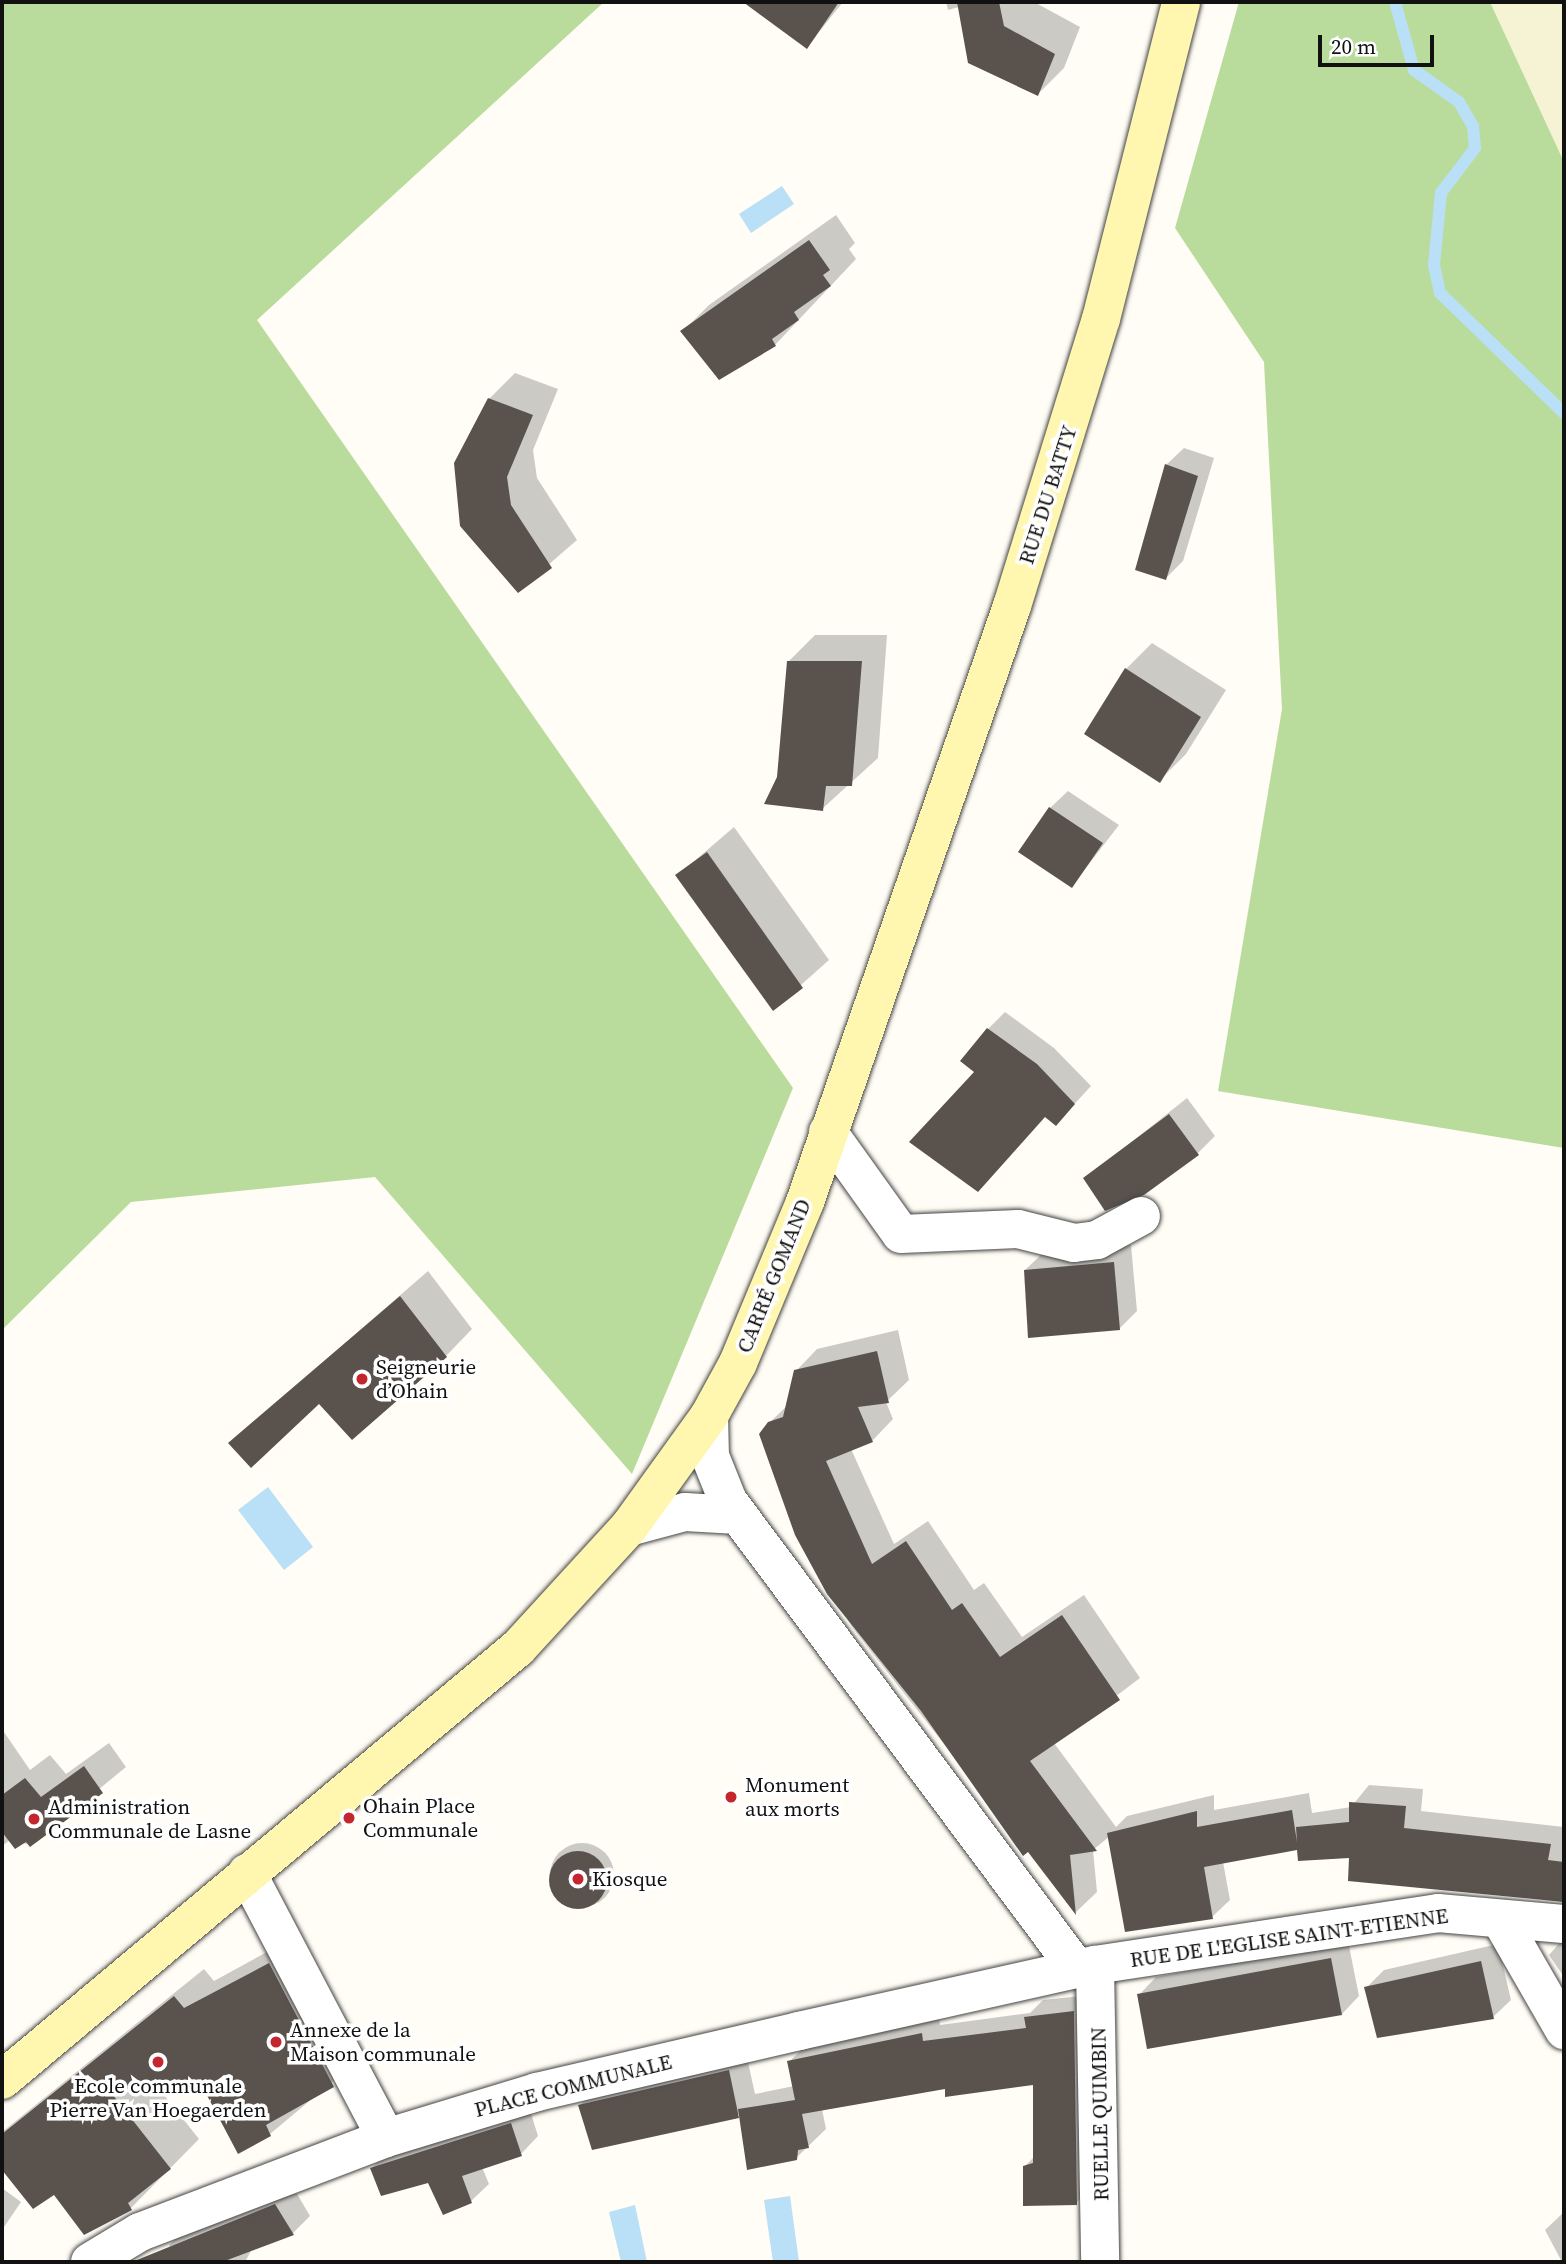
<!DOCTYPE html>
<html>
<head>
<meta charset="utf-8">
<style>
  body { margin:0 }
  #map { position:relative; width:1566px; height:2264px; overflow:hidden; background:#fffdf5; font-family:"Source Serif 4",serif }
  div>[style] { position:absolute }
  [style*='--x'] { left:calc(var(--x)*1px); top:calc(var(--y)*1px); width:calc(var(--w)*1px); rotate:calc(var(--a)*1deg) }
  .farmland>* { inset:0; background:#f6f3d4 }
  .forest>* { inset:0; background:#b9dc9c }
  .water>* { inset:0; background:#b9e0f7 }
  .shadow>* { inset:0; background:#0003 }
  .round { border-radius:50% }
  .stream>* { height:12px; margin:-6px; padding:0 6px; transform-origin:6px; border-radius:6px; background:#b9e0f7 }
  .building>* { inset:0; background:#5a524d }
  .roads { filter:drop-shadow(0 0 2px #444) drop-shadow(0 0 2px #444) }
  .street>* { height:38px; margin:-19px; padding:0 19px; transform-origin:19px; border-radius:19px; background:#fff }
  .secondary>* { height:38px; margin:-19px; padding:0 19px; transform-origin:19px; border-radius:19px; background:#fff6b0 }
  .dots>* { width:19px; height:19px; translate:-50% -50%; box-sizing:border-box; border:4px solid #fff; border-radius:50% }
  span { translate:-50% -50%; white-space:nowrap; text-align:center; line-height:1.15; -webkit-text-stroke:7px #fff; paint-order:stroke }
  .street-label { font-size:21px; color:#111 }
  .poi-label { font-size:21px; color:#111 }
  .left { translate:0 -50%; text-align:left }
  .frame { position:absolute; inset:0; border:4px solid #111; pointer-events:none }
  .scale { position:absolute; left:1318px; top:35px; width:116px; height:32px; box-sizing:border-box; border:4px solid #111; border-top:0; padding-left:9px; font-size:21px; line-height:24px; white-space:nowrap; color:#111; -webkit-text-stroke:5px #fff; paint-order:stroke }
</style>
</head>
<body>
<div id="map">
  <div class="farmland">
    <div style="clip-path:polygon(1490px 2px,1564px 2px,1564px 162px)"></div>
  </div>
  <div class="forest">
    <div style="clip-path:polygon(2px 2px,604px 2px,257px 320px,793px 1088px,632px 1474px,375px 1177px,131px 1202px,2px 1330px)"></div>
    <div style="clip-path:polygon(1239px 2px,1490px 2px,1564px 162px,1564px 1148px,1218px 1091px,1282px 709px,1264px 362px,1175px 228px)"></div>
  </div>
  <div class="water">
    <div style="clip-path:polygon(782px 186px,794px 204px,751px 233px,739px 214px)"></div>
    <div style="clip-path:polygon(268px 1487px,313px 1547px,284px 1570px,238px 1510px)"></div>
    <div style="clip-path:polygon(790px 2196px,799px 2262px,773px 2262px,764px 2200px)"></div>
    <div style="clip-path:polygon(635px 2205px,647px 2262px,621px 2262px,609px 2212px)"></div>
  </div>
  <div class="shadow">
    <div style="clip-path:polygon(757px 2px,843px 2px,807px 47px,753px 7px)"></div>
    <div style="clip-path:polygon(946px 2px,1034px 2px,1080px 27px,1064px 68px,1038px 94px,959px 7px,948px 10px)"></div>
    <div style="clip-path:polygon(836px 215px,855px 243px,849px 249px,856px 259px,775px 345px,683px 331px,709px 305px)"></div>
    <div style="clip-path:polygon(515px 373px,558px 389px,533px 450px,537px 478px,577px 540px,518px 591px,489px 399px)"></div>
    <div style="clip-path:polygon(1184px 448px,1214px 458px,1183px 561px,1166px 578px,1166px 465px)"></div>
    <div style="clip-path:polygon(815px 635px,887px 635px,878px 758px,822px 809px,779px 777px,788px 662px)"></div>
    <div style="clip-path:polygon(1152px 643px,1226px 690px,1186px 754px,1160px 780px,1126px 669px)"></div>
    <div style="clip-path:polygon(1068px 791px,1119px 825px,1072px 886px,1050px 808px)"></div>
    <div style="clip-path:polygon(734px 827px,829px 960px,774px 1009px,678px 875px)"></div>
    <div style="clip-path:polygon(1005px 1012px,1054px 1048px,1091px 1086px,1056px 1124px,988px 1029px)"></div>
    <div style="clip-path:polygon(1187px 1098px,1215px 1136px,1197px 1154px,1085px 1179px)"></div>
    <div style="clip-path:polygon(1131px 1245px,1137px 1311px,1119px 1329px,1025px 1270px,1043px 1253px)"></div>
    <div style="clip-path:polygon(428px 1271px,472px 1329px,446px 1356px,352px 1437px,319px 1402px,230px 1443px)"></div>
    <div style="clip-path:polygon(898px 1330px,909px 1380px,886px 1402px,893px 1419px,872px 1441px,851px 1449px,894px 1544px,928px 1521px,974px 1590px,984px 1583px,1022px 1637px,1084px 1595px,1140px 1678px,1054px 1743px,1116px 1827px,1127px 1816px,1214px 1795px,1214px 1810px,1309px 1793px,1312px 1813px,1351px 1807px,1369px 1785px,1423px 1789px,1421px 1811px,1564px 1827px,1564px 1900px,1350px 1880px,1351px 1856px,1299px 1848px,1223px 1862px,1230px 1900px,1212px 1917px,1110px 1836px,1093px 1850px,1097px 1892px,1076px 1912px,852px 1627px,797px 1535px,769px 1423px,788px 1405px,796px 1371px,817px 1349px)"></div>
    <div style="clip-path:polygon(4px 1732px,30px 1770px,50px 1755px,66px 1774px,109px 1743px,126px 1767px,31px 1845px,10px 1840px,2px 1846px)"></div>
    <div class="round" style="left:550px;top:1843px;width:64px;height:64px"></div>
    <div style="clip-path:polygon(298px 1935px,362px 2057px,270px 2134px,239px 2151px,202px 2082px,156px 2085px,199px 2139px,131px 2208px,85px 2233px,54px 2193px,36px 2205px,2px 2157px,2px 2132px,204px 1969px,214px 1981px)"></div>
    <div style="clip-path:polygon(1564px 1938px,1564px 1977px,1549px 1955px)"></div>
    <div style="clip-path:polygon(1348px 1941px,1359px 1996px,1342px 2014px,1139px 1995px,1156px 1977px)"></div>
    <div style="clip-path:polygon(1498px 1944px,1511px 2000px,1493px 2017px,1366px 1988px,1384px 1970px)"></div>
    <div style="clip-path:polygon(1091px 1995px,1094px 2185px,1076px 2203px,1024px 2167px,1034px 2157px,1035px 2083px,946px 2087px,822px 2109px,826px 2129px,796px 2158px,741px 2114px,580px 2105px,598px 2088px,746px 2053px,755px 2094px,794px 2086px,789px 2062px,807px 2044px,939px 2017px,940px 2025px,1030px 2013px,1043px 2000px)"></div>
    <div style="clip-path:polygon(529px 2107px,538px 2136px,521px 2154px,482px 2167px,489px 2184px,471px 2201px,444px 2212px,429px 2181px,372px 2168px,389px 2150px)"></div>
    <div style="clip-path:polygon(293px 2187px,310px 2216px,293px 2233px,252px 2249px,245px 2262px,178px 2262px,169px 2245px,187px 2228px)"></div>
    <div style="clip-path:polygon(2px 2188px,21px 2202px,2px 2230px)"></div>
    <div style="clip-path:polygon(1564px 2212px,1564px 2262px,1562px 2262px,1545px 2230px)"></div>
  </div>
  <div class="stream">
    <div style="--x:1395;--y:2;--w:71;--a:74.4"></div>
    <div style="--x:1414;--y:70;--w:55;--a:35.4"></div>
    <div style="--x:1459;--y:102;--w:28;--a:60"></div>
    <div style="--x:1473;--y:126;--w:22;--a:85"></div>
    <div style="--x:1475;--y:148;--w:56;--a:127.1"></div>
    <div style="--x:1441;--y:193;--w:72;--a:95.6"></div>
    <div style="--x:1434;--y:265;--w:29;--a:78"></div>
    <div style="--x:1440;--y:293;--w:173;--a:44.1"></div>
  </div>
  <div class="building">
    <div style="clip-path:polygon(743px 2px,839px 2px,807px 49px)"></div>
    <div style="clip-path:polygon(957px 2px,999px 2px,1004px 26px,1055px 54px,1038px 96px,968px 63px)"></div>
    <div style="clip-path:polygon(809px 240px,830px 270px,823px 275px,831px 286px,794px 312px,799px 320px,772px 339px,776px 346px,719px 380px,680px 331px)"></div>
    <div style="clip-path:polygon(488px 398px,533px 415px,507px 477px,511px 505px,552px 568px,518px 593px,460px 526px,454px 463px)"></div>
    <div style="clip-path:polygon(1165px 464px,1198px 476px,1166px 580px,1135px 570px)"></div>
    <div style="clip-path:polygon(787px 661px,862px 661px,852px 786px,826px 786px,823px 811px,764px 804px,777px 777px)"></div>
    <div style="clip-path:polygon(1125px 668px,1201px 717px,1160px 783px,1084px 734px)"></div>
    <div style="clip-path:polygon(1049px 807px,1103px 843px,1072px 888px,1018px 852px)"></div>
    <div style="clip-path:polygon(707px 852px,803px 988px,773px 1011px,675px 875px)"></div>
    <div style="clip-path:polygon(987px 1028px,1037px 1064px,1075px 1104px,1056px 1126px,1045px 1117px,978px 1192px,909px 1142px,974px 1072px,960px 1061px)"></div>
    <div style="clip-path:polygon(1169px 1114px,1199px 1155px,1144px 1195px,1105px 1211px,1083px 1178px)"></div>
    <div style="clip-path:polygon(1114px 1262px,1120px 1330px,1028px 1338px,1024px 1270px)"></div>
    <div style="clip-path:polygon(400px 1296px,447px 1357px,352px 1440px,319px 1404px,251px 1468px,228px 1443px)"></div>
    <div style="clip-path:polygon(877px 1351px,889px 1403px,858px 1407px,873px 1442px,826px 1461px,872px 1564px,906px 1541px,952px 1610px,962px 1603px,1000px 1657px,1062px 1615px,1120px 1700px,1030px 1761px,1097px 1851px,1070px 1855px,1076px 1915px,1028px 1852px,1023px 1856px,921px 1711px,827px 1594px,795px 1535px,759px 1434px,768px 1422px,783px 1417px,794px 1370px)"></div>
    <div style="clip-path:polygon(84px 1766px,103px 1793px,30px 1847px,26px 1842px,15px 1849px,2px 1832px,2px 1795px,25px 1778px,41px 1797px)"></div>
    <div style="clip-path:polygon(1349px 1802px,1406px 1806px,1404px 1828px,1551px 1844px,1548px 1860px,1564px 1862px,1564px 1902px,1348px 1881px,1349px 1858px,1298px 1861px,1297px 1850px,1204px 1867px,1213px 1919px,1125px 1932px,1107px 1833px,1197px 1811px,1197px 1827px,1292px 1810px,1297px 1842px,1296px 1827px,1349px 1822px)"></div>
    <div class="round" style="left:549px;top:1851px;width:58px;height:58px"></div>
    <div style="clip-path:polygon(1331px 1958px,1342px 2015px,1147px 2049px,1137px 1994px)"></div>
    <div style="clip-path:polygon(1481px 1961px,1494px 2019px,1377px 2038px,1364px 1987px)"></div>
    <div style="clip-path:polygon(269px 1963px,334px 2087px,266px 2125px,271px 2136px,238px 2154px,201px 2084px,109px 2090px,171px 2169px,128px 2203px,132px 2210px,84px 2235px,54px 2195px,33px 2209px,2px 2170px,2px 2134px,174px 1996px,184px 2008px)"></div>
    <div style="clip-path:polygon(1074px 2011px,1077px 2205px,1023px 2206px,1023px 2166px,1033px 2163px,1033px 2085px,945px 2097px,945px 2089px,802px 2114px,809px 2148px,798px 2150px,797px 2160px,747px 2170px,738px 2109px,795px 2100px,787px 2061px,922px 2033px,923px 2041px,1026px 2028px,1024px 2017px)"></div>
    <div style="clip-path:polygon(729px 2070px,739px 2118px,592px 2150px,578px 2105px)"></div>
    <div style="clip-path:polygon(511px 2123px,522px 2156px,462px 2176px,472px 2203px,443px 2215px,428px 2183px,381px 2196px,370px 2168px)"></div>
    <div style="clip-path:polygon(275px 2204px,294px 2235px,222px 2262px,132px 2262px)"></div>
  </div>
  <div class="roads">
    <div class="street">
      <div style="--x:828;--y:1132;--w:125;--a:54.4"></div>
      <div style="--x:901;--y:1234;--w:117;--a:-2.4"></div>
      <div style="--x:1018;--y:1229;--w:58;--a:14"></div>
      <div style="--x:1074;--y:1243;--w:23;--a:-7"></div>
      <div style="--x:1097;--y:1240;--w:50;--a:-28.6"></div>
      <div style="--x:709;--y:1416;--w:40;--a:88.6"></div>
      <div style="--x:710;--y:1456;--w:48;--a:68.2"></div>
      <div style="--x:728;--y:1501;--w:584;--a:53.29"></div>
      <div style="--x:629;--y:1527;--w:58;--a:-15"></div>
      <div style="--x:685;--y:1512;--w:53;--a:3.2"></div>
      <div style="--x:247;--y:1873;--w:299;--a:62.3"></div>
      <div style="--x:1502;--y:1922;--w:125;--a:60.1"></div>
      <div style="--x:1095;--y:1965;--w:297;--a:89"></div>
      <div style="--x:90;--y:2262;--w:58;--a:-31"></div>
      <div style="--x:140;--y:2232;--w:263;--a:-20.9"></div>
      <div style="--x:386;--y:2138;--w:158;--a:-16.9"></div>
      <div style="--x:537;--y:2092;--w:269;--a:-13.1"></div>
      <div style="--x:799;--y:2031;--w:303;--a:-12.6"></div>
      <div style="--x:1095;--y:1965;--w:347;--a:-8.6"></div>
      <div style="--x:1438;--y:1913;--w:126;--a:5"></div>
    </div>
    <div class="secondary">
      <div style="--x:2;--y:2080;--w:673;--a:-39.94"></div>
      <div style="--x:518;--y:1648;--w:164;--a:-47.5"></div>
      <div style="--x:629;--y:1527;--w:137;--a:-54.2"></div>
      <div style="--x:709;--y:1416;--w:60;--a:-61.3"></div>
      <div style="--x:738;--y:1363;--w:174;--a:-67.4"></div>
      <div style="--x:805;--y:1202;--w:631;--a:-70.85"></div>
      <div style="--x:1012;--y:606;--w:300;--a:-72.8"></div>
      <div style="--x:1101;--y:319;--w:327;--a:-75.8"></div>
    </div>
  </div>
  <div class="dots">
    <div style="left:362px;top:1379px;background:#c4262e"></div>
    <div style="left:731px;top:1797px;background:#c4262e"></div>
    <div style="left:349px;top:1818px;background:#c4262e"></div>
    <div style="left:34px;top:1819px;background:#c4262e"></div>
    <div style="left:578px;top:1879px;background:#c4262e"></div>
    <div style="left:276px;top:2042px;background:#c4262e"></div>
    <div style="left:158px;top:2062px;background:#c4262e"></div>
  </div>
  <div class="street-label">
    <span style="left:1048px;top:495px;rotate:-72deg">RUE DU BATTY</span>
    <span style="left:774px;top:1276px;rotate:-68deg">CARRÉ GOMAND</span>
    <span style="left:1289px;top:1938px;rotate:-8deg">RUE DE L'EGLISE SAINT-ETIENNE</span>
    <span style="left:573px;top:2086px;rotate:-14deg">PLACE COMMUNALE</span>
    <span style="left:1100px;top:2114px;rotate:-91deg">RUELLE QUIMBIN</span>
  </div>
  <div class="poi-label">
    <span class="left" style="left:376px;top:1379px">Seigneurie<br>d’Ohain</span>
    <span class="left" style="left:745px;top:1797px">Monument<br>aux morts</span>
    <span class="left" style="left:363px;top:1818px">Ohain Place<br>Communale</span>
    <span class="left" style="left:48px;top:1819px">Administration<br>Communale de Lasne</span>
    <span class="left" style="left:592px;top:1879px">Kiosque</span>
    <span class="left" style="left:290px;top:2042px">Annexe de la<br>Maison communale</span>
    <span style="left:158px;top:2098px">Ecole communale<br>Pierre Van Hoegaerden</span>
  </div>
  <div class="frame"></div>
  <div class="scale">20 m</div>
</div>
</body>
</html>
